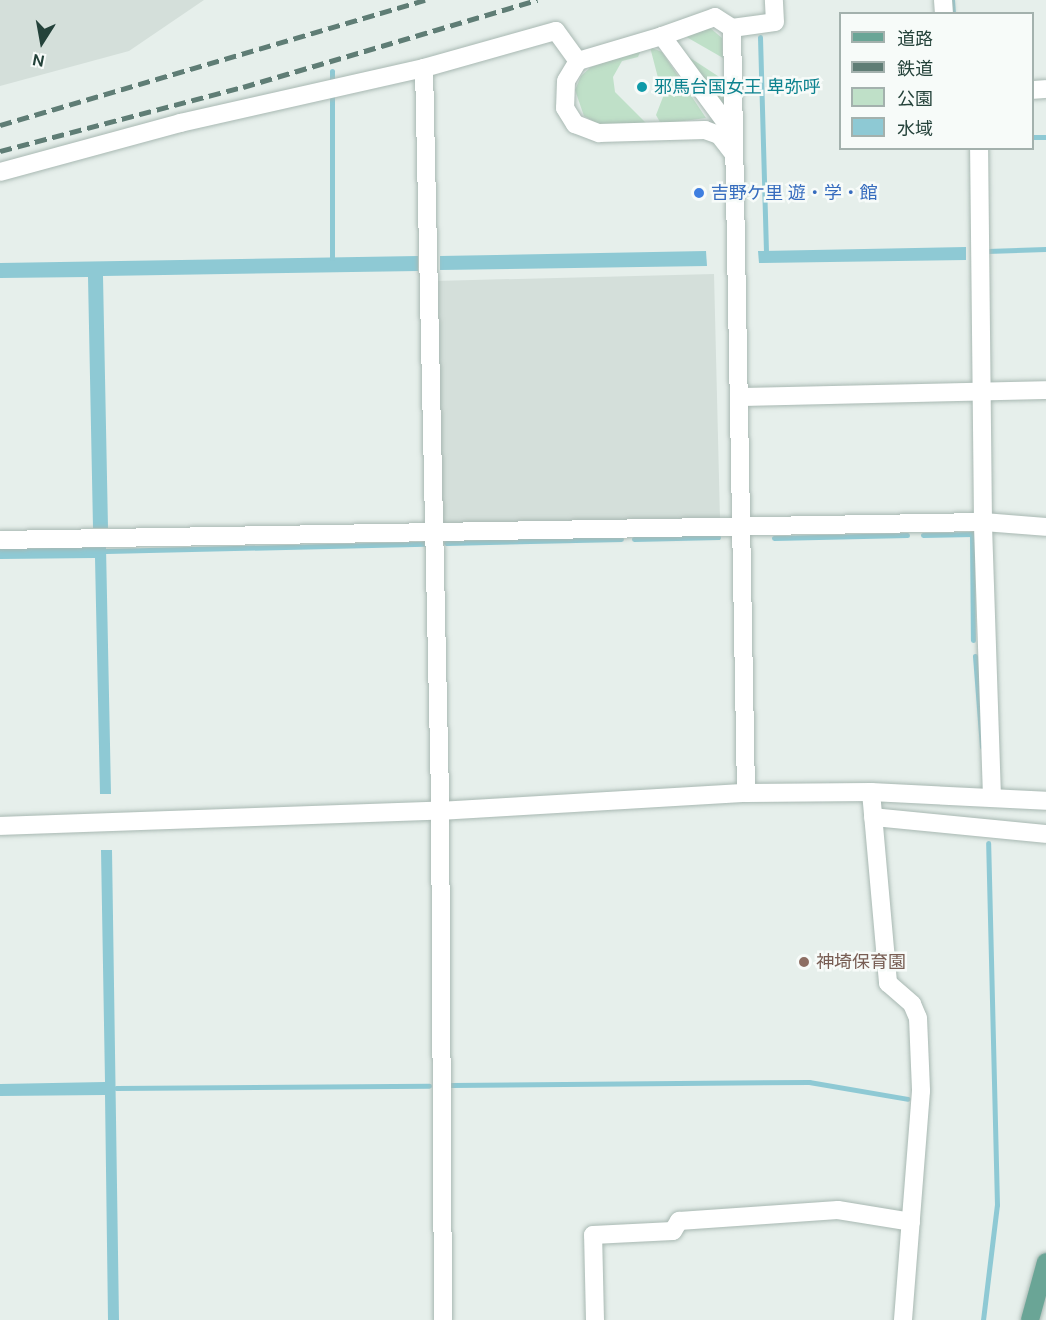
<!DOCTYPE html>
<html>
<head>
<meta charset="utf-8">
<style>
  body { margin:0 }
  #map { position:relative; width:1046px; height:1320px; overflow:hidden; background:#e6efeb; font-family:"DM Sans","Noto Sans JP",sans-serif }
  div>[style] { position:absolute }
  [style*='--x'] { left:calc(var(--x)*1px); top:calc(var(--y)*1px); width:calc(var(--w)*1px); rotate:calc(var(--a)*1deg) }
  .built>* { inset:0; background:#d4dfda }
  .green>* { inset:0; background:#bfe0c8 }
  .water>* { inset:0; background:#8ec9d4 }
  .stream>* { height:5px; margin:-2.5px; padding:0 2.5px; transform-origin:2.5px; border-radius:2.5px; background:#8ec9d4 }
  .roads { filter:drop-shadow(0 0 2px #a8b8b2) drop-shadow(0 0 2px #a8b8b2) }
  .minor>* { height:18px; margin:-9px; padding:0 9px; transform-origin:9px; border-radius:9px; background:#fff }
  .major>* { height:18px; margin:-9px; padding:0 9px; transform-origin:9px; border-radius:9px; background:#6aa596 }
  .rail>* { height:4.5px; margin-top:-2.25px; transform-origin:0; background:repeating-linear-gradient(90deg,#5f7d75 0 12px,transparent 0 18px) }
  .dots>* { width:16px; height:16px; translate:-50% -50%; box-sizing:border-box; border:3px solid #f7fbf9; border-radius:50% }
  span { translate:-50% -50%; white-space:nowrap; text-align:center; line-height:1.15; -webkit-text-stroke:5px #f7fbf9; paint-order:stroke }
  .culture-label { font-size:18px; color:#0d838f }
  .left { translate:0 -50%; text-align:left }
  .shop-label { font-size:18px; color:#366cbe }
  .education-label { font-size:18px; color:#785e54 }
  .legend { position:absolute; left:839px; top:12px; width:195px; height:138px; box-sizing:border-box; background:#f7fbf9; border:2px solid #a3b1ad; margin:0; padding:8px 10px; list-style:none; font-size:18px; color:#24423a }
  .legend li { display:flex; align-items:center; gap:12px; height:30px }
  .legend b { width:30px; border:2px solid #a3b1ad }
  .north { position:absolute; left:12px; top:12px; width:60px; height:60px; -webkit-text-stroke:4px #f7fbf9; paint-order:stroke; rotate:191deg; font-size:16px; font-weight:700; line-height:24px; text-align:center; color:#24423a }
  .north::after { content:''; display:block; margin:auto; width:21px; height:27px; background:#24423a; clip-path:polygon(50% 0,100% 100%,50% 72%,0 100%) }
</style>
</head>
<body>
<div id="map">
  <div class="built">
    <div style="clip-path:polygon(0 0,204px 0,129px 51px,0 86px)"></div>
    <div style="clip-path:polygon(714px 274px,720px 519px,441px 526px,435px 281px)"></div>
  </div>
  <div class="green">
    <div style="clip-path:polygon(709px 27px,722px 38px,723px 58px,683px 35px)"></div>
    <div style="clip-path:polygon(650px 47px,662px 52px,706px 118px,661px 124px,656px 115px,663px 97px)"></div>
    <div style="clip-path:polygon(641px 50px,638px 57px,622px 61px,613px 77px,615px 92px,648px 125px,600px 125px,584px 116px,575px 90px,581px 76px,591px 67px)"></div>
    <div style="clip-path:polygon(678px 50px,724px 80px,726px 116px)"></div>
  </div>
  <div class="water">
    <div style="clip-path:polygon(966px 247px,966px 260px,759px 263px,758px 251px)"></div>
    <div style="clip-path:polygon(706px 251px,707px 266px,440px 270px,440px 256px)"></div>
    <div style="clip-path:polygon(418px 256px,418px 271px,103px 276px,108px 528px,93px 528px,88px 277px,0 278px,0 263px)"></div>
    <div style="clip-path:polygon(106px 547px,111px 794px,100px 794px,95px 558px,0 559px,0 549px)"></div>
    <div style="clip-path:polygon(101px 850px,112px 850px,119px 1320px,108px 1320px,105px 1095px,0 1096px,0 1084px,105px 1082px)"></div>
  </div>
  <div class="stream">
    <div style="--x:952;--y:0;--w:14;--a:86"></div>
    <div style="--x:760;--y:37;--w:214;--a:88.4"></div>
    <div style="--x:332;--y:71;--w:187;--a:90"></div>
    <div style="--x:1032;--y:137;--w:14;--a:0"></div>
    <div style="--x:987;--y:251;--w:59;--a:-1.9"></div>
    <div style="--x:923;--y:535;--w:49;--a:-1.2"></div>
    <div style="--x:972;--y:534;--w:106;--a:89.5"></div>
    <div style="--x:774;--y:538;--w:133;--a:-1.3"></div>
    <div style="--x:634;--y:539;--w:84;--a:-1.4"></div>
    <div style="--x:446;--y:543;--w:175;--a:-1.3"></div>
    <div style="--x:106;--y:551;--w:319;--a:-1.3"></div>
    <div style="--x:975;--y:656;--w:91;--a:85.6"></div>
    <div style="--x:451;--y:1085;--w:358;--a:-0.5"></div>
    <div style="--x:809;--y:1082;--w:100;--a:9.7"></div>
    <div style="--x:116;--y:1088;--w:313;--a:-0.4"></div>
    <div style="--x:983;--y:1320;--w:116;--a:-83.1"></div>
    <div style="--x:997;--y:1205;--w:362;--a:-91.4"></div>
  </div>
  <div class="roads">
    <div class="minor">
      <div style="--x:943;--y:0;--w:14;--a:86"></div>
      <div style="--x:732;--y:28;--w:43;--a:-7.9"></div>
      <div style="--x:775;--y:22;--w:22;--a:-93"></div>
      <div style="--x:662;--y:36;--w:56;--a:-19.7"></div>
      <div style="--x:715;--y:17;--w:20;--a:33"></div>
      <div style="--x:732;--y:28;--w:765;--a:88.95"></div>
      <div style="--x:424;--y:68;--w:728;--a:88.74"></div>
      <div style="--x:440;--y:796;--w:524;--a:89.67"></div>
      <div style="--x:1032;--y:90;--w:14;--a:-4"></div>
      <div style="--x:732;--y:131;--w:118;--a:-126.4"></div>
      <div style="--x:662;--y:36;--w:88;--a:163.4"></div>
      <div style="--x:578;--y:61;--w:23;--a:121"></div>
      <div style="--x:566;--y:81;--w:27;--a:92"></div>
      <div style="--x:565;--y:108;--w:19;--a:58"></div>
      <div style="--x:575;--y:124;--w:26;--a:21"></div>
      <div style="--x:599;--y:133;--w:106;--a:-1.6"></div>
      <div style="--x:705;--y:130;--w:15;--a:20"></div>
      <div style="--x:719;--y:135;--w:24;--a:52"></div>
      <div style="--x:0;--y:172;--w:187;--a:-15.2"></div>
      <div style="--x:180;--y:123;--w:250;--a:-12.7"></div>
      <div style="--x:424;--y:68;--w:137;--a:-15.7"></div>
      <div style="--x:556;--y:31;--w:37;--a:54"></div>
      <div style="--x:741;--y:397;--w:305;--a:-1.3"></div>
      <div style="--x:0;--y:540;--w:983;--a:-1.05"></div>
      <div style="--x:983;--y:522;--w:374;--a:-90.6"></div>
      <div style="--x:871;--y:792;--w:192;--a:84.9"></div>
      <div style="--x:888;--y:983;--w:32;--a:41"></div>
      <div style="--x:912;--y:1004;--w:15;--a:67"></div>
      <div style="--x:918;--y:1018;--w:73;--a:87.6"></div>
      <div style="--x:921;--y:1091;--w:230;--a:94.5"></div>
      <div style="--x:992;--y:797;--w:275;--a:-91.9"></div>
      <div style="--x:983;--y:522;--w:63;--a:4.5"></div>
      <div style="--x:873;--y:817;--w:174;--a:5.6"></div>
      <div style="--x:0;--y:826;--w:439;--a:-2"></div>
      <div style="--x:439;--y:811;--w:308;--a:-3.4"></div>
      <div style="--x:746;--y:793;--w:125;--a:-0.5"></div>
      <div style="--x:871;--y:792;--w:175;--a:2.9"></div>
      <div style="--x:595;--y:1320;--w:85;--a:-91.3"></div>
      <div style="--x:593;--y:1235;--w:80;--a:-2.9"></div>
      <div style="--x:673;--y:1231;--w:12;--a:-59"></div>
      <div style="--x:679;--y:1221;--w:159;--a:-4"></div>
      <div style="--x:838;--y:1210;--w:74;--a:9.3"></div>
    </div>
    <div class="major">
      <div style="--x:1030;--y:1320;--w:60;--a:-74.6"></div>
    </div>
  </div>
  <div class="rail">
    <div style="--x:0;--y:125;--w:443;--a:-16.4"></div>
    <div style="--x:0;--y:151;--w:251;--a:-14.8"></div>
    <div style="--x:243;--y:87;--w:307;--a:-16.5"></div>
  </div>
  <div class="dots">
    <div style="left:642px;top:87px;background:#0f9aa8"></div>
    <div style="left:699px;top:193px;background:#3f7fe0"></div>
    <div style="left:804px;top:962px;background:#8d6e63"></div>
  </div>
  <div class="culture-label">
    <span class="left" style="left:654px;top:87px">邪馬台国女王 卑弥呼</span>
  </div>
  <div class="shop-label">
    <span class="left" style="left:711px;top:193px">吉野ケ里 遊・学・館</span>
  </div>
  <div class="education-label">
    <span class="left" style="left:816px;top:962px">神埼保育園</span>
  </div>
  <ul class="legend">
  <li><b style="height:8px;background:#6aa596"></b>道路</li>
  <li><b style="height:8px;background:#5f7d75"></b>鉄道</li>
  <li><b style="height:16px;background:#bfe0c8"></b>公園</li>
  <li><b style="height:16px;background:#8ec9d4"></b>水域</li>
  </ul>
  <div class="north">N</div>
</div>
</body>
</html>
